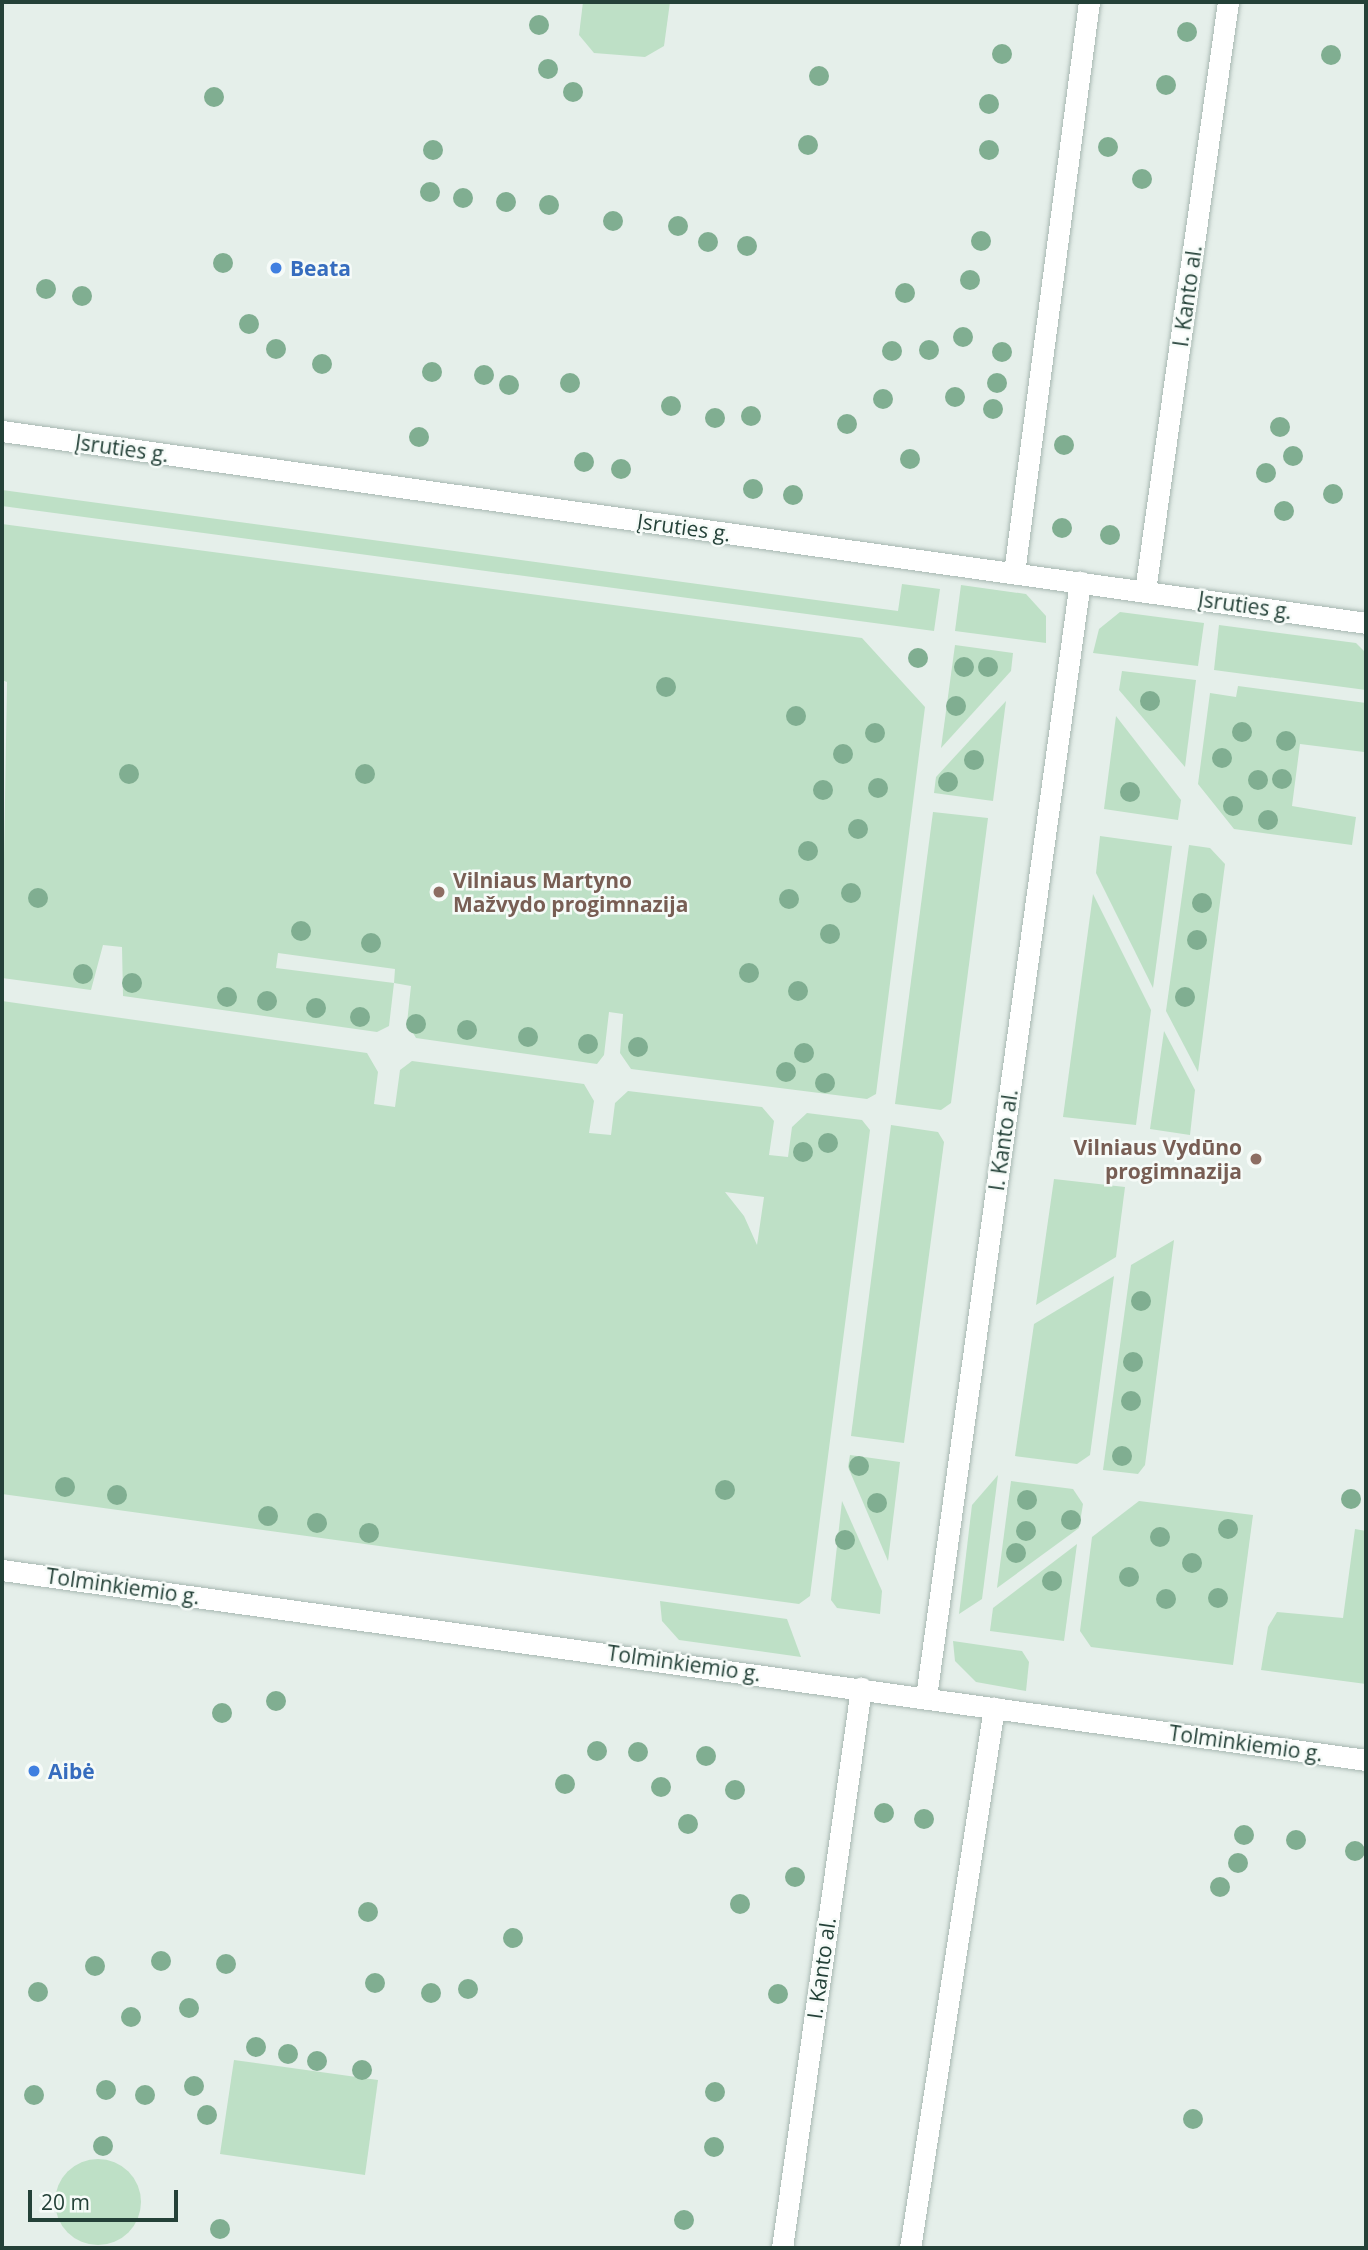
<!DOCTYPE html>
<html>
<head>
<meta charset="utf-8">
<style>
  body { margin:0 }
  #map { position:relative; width:1368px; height:2250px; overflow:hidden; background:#e5efea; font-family:"Open Sans",sans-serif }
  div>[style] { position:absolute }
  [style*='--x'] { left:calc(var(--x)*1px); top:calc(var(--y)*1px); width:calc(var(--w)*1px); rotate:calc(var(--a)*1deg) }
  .green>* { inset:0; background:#bee0c6 }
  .round { border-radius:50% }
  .roads { filter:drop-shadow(0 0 2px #a7b7b1) drop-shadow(0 0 2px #a7b7b1) }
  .minor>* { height:21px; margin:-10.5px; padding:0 10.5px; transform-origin:10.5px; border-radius:10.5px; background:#fff }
  .trees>* { width:20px; height:20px; margin:-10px; border-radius:50%; background:#80ae91 }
  .dots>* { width:19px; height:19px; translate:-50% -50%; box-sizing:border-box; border:4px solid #f6fbf8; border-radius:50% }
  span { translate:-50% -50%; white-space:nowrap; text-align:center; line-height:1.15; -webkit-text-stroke:5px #f6fbf8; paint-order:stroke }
  .shop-label { font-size:21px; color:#366cbe; font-weight:700 }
  .left { translate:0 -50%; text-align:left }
  .street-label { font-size:21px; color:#244138 }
  .education-label { font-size:21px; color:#785e54; font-weight:700 }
  .right { translate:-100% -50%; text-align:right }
  .frame { position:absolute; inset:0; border:4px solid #244138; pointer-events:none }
  .scale { position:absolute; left:28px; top:2190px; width:150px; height:32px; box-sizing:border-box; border:4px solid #244138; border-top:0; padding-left:9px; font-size:21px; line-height:24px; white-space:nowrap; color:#244138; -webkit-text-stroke:5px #f6fbf8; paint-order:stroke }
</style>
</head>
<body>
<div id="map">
  <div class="green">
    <div style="clip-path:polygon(583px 2px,670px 2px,664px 46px,645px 57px,594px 53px,579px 35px)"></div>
    <div style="clip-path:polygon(2px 490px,898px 611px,902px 584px,940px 589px,934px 631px,2px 506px)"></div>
    <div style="clip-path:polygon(evenodd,2px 524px,862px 638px,925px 707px,876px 1094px,867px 1099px,631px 1069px,620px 1053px,623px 1014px,609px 1012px,604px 1055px,597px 1064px,416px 1038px,407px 1023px,411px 986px,394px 983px,389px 1026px,377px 1032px,123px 996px,122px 947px,103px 945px,91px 990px,2px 978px,7px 682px,2px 680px,2px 524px,278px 953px,395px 969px,394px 983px,276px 968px,278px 953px)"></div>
    <div style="clip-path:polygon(961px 585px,1026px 594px,1046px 616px,1046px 643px,955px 631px)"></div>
    <div style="clip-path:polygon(1120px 612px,1204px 623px,1198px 666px,1093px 653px,1099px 629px)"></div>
    <div style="clip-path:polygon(1219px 625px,1356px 643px,1366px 653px,1366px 690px,1214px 670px)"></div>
    <div style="clip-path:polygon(955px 645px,1013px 653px,1011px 671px,941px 748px)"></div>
    <div style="clip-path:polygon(1122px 671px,1196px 680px,1185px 767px,1119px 690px)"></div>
    <div style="clip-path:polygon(1238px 686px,1366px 703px,1364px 752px,1300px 744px,1292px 806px,1356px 817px,1352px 845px,1234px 829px,1198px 784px,1210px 693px,1236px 697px)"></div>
    <div style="clip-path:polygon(1006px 701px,993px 801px,934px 793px,936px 777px)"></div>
    <div style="clip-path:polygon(1116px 716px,1181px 800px,1178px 820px,1104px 809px)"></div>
    <div style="clip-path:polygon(933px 812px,988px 818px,951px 1103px,941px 1110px,895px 1104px)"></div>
    <div style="clip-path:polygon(1100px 836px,1172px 846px,1153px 988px,1096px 873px)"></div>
    <div style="clip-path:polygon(1189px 845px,1210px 848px,1225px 864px,1198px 1072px,1166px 1011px)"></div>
    <div style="clip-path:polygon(1093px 894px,1151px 1010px,1136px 1125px,1063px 1117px)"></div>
    <div style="clip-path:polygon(evenodd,2px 1001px,367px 1053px,378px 1072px,374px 1104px,395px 1107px,400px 1070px,412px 1061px,584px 1084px,594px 1101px,589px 1133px,611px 1135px,615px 1103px,628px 1091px,762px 1107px,774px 1121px,769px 1155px,788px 1157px,792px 1127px,807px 1113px,862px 1120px,870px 1130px,810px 1596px,799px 1604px,2px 1494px,2px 1001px,725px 1192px,764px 1197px,757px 1245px,744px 1216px,725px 1192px)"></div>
    <div style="clip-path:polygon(1164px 1031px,1195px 1090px,1190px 1135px,1150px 1129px)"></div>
    <div style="clip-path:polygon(891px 1125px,938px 1132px,944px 1142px,904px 1443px,851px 1436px)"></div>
    <div style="clip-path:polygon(1054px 1179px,1125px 1187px,1116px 1257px,1036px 1305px)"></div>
    <div style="clip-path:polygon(1174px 1240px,1145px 1465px,1138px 1474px,1103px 1470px,1131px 1265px)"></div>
    <div style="clip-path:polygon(1114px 1276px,1090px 1455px,1077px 1464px,1015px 1456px,1034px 1324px)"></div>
    <div style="clip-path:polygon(850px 1455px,900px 1462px,888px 1561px,848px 1467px)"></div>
    <div style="clip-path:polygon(998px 1475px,982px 1599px,959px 1614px,972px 1505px)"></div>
    <div style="clip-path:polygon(1011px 1481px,1073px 1489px,1083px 1504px,1079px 1528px,997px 1588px)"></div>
    <div style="clip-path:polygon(842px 1501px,882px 1591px,880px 1614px,837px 1608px,831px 1600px)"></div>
    <div style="clip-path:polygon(1139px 1501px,1253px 1515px,1233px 1665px,1091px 1647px,1080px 1631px,1092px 1537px)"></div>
    <div style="clip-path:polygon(1355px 1529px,1366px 1531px,1366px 1684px,1261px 1670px,1268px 1627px,1277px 1612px,1343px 1618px)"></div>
    <div style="clip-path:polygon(1077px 1544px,1064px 1641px,990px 1631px,993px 1608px)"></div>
    <div style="clip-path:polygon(660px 1601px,787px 1619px,801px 1657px,679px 1640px,662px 1621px)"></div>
    <div style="clip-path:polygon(953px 1641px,1022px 1651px,1029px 1662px,1026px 1691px,976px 1682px,955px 1661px)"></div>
    <div style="clip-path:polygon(234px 2060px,378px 2080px,365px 2175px,220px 2154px)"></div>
    <div class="round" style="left:55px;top:2159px;width:86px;height:86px"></div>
  </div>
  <div class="roads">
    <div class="minor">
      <div style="--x:2;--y:431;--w:1377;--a:8.01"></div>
      <div style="--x:1014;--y:573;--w:576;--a:-82.52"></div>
      <div style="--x:1145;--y:591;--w:595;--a:-81.98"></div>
      <div style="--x:2;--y:1570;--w:1377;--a:7.93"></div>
      <div style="--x:926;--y:1697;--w:1126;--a:-82.14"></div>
      <div style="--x:782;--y:2248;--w:566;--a:-81.97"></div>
      <div style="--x:910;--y:2248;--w:547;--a:-81.17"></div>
    </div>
  </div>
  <div class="trees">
    <div style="left:539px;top:25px"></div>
    <div style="left:1187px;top:32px"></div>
    <div style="left:1002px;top:54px"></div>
    <div style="left:1331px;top:55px"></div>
    <div style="left:548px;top:69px"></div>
    <div style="left:819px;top:76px"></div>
    <div style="left:1166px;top:85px"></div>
    <div style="left:573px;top:92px"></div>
    <div style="left:214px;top:97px"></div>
    <div style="left:989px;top:104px"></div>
    <div style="left:808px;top:145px"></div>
    <div style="left:1108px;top:147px"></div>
    <div style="left:433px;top:150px"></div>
    <div style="left:989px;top:150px"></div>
    <div style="left:1142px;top:179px"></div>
    <div style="left:430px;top:192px"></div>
    <div style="left:463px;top:198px"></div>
    <div style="left:506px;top:202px"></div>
    <div style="left:549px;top:205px"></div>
    <div style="left:613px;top:221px"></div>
    <div style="left:678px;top:226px"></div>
    <div style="left:981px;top:241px"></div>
    <div style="left:708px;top:242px"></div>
    <div style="left:747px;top:246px"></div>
    <div style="left:223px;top:263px"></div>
    <div style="left:970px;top:280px"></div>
    <div style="left:46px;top:289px"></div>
    <div style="left:905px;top:293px"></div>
    <div style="left:82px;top:296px"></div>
    <div style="left:249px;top:324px"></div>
    <div style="left:963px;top:337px"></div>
    <div style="left:276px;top:349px"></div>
    <div style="left:929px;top:350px"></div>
    <div style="left:892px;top:351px"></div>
    <div style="left:1002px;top:352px"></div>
    <div style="left:322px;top:364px"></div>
    <div style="left:432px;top:372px"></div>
    <div style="left:484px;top:375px"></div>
    <div style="left:570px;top:383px"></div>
    <div style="left:997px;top:383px"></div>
    <div style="left:509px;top:385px"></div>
    <div style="left:955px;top:397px"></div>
    <div style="left:883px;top:399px"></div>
    <div style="left:671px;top:406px"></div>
    <div style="left:993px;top:409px"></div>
    <div style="left:751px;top:416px"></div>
    <div style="left:715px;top:418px"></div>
    <div style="left:847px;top:424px"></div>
    <div style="left:1280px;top:427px"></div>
    <div style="left:419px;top:437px"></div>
    <div style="left:1064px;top:445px"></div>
    <div style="left:1293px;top:456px"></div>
    <div style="left:910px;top:459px"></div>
    <div style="left:584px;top:462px"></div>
    <div style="left:621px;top:469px"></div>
    <div style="left:1266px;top:473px"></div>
    <div style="left:753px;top:489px"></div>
    <div style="left:1333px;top:494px"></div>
    <div style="left:793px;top:495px"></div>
    <div style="left:1284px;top:511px"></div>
    <div style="left:1062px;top:528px"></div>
    <div style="left:1110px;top:535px"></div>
    <div style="left:918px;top:658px"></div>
    <div style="left:964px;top:667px"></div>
    <div style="left:988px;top:667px"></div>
    <div style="left:666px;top:687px"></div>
    <div style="left:1150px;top:701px"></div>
    <div style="left:956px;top:706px"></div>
    <div style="left:796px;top:716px"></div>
    <div style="left:1242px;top:732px"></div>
    <div style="left:875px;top:733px"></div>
    <div style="left:1286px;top:741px"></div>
    <div style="left:843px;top:754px"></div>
    <div style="left:1222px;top:758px"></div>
    <div style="left:974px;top:760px"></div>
    <div style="left:129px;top:774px"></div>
    <div style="left:365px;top:774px"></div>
    <div style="left:1282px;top:779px"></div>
    <div style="left:1258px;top:780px"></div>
    <div style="left:948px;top:782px"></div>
    <div style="left:878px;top:788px"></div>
    <div style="left:823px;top:790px"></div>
    <div style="left:1130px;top:792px"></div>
    <div style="left:1233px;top:806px"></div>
    <div style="left:1268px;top:820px"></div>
    <div style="left:858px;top:829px"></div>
    <div style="left:808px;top:851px"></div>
    <div style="left:851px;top:893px"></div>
    <div style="left:38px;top:898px"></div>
    <div style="left:789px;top:899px"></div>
    <div style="left:1202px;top:903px"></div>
    <div style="left:301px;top:931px"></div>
    <div style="left:830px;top:934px"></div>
    <div style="left:1197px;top:940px"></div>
    <div style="left:371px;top:943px"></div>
    <div style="left:749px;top:973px"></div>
    <div style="left:83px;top:974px"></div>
    <div style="left:132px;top:983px"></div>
    <div style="left:798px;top:991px"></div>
    <div style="left:227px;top:997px"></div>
    <div style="left:1185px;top:997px"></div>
    <div style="left:267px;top:1001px"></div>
    <div style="left:316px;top:1008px"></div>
    <div style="left:360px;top:1017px"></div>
    <div style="left:416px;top:1024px"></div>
    <div style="left:467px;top:1030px"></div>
    <div style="left:528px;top:1037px"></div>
    <div style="left:588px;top:1044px"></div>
    <div style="left:638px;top:1047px"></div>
    <div style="left:804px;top:1053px"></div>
    <div style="left:786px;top:1072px"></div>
    <div style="left:825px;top:1083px"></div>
    <div style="left:828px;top:1143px"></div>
    <div style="left:803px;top:1152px"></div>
    <div style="left:1141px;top:1301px"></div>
    <div style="left:1133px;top:1362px"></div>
    <div style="left:1131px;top:1401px"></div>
    <div style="left:1122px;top:1456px"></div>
    <div style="left:859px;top:1466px"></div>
    <div style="left:65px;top:1487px"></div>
    <div style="left:725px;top:1490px"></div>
    <div style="left:117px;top:1495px"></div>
    <div style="left:1351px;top:1499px"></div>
    <div style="left:1027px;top:1500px"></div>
    <div style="left:877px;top:1503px"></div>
    <div style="left:268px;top:1516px"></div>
    <div style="left:1071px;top:1520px"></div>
    <div style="left:317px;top:1523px"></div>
    <div style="left:1228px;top:1529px"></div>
    <div style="left:1026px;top:1531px"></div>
    <div style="left:369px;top:1533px"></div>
    <div style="left:1160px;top:1537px"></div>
    <div style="left:845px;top:1540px"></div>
    <div style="left:1016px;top:1553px"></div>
    <div style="left:1192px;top:1563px"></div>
    <div style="left:1129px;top:1577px"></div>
    <div style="left:1052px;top:1581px"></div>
    <div style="left:1218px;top:1598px"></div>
    <div style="left:1166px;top:1599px"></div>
    <div style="left:276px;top:1701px"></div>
    <div style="left:222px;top:1713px"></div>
    <div style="left:597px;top:1751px"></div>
    <div style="left:638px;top:1752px"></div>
    <div style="left:706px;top:1756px"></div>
    <div style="left:565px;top:1784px"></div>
    <div style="left:661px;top:1787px"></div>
    <div style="left:735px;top:1790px"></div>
    <div style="left:884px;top:1813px"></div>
    <div style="left:924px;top:1819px"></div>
    <div style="left:688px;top:1824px"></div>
    <div style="left:1244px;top:1835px"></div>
    <div style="left:1296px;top:1840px"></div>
    <div style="left:1355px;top:1851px"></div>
    <div style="left:1238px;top:1863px"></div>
    <div style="left:795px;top:1877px"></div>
    <div style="left:1220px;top:1887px"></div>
    <div style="left:740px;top:1904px"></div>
    <div style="left:368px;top:1912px"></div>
    <div style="left:513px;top:1938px"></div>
    <div style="left:161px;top:1961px"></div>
    <div style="left:226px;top:1964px"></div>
    <div style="left:95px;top:1966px"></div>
    <div style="left:375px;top:1983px"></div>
    <div style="left:468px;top:1989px"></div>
    <div style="left:38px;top:1992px"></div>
    <div style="left:431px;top:1993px"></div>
    <div style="left:778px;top:1994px"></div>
    <div style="left:189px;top:2008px"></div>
    <div style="left:131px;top:2017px"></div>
    <div style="left:256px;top:2047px"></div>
    <div style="left:288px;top:2054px"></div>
    <div style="left:317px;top:2061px"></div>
    <div style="left:362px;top:2070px"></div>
    <div style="left:194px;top:2086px"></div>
    <div style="left:106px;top:2090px"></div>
    <div style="left:715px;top:2092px"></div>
    <div style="left:34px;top:2095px"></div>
    <div style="left:145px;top:2095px"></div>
    <div style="left:207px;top:2115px"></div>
    <div style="left:1193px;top:2119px"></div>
    <div style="left:103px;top:2146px"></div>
    <div style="left:714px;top:2147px"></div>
    <div style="left:684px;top:2220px"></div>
    <div style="left:220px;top:2229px"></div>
  </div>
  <div class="dots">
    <div style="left:276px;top:268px;background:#3f7fe0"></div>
    <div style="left:439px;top:892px;background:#8d6e63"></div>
    <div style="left:1256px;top:1159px;background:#8d6e63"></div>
    <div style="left:34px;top:1771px;background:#3f7fe0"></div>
  </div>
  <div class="shop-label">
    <span class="left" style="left:290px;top:268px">Beata</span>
    <span class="left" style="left:48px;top:1771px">Aibė</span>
  </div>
  <div class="street-label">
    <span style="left:1187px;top:296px;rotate:-82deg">I. Kanto al.</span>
    <span style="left:122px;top:448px;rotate:8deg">Įsruties g.</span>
    <span style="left:684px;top:527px;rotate:8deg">Įsruties g.</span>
    <span style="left:1245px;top:605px;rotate:8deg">Įsruties g.</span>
    <span style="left:1003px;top:1140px;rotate:-82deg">I. Kanto al.</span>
    <span style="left:123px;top:1586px;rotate:8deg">Tolminkiemio g.</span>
    <span style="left:684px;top:1663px;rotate:8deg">Tolminkiemio g.</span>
    <span style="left:1246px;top:1743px;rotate:8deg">Tolminkiemio g.</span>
    <span style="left:821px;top:1968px;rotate:-82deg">I. Kanto al.</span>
  </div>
  <div class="education-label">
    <span class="left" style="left:453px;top:892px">Vilniaus Martyno<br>Mažvydo progimnazija</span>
    <span class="right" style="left:1242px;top:1159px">Vilniaus Vydūno<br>progimnazija</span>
  </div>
  <div class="frame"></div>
  <div class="scale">20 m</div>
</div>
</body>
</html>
